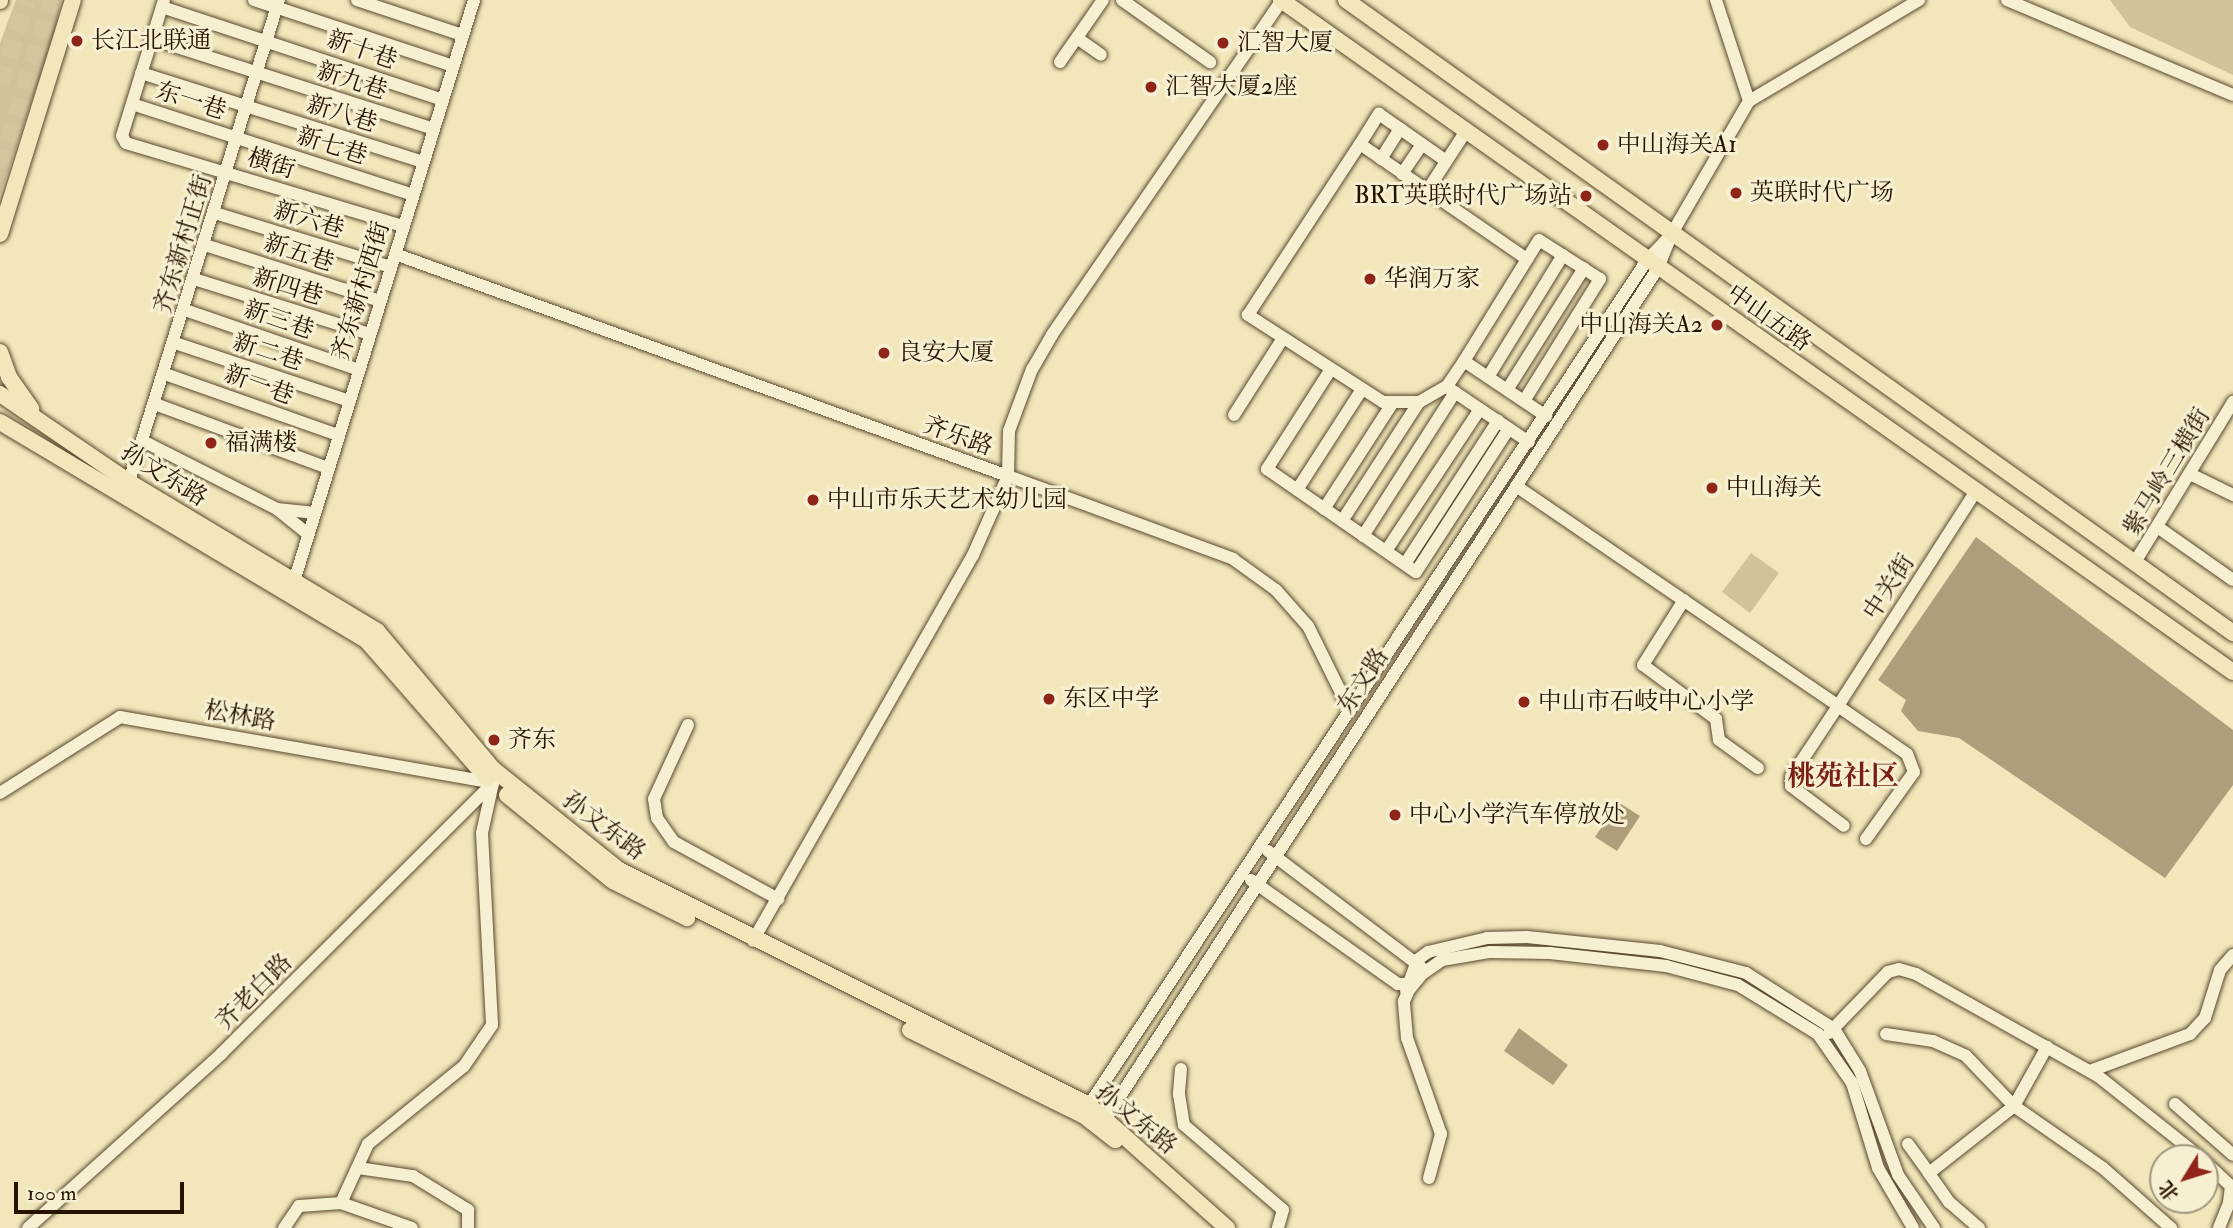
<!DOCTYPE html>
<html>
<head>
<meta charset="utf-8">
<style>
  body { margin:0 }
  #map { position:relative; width:2233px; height:1228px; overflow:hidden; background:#f2e7ba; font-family:"IM FELL Double Pica","Noto Serif SC",serif }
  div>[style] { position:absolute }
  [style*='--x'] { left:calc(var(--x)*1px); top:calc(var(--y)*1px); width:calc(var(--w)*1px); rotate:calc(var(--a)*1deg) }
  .green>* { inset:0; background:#cfc39a }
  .water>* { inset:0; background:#ad9f7b }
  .highway-tunnel>* { height:18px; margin-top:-9px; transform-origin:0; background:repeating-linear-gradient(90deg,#d3c79e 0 18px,transparent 0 27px) }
  .roads { filter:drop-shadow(0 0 2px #59482e) drop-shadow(0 0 2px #59482e) }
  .minor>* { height:12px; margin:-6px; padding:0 6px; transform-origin:6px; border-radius:6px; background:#f7efd2 }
  .major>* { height:16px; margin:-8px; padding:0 8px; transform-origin:8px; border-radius:8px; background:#f2e7ba }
  .dots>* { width:19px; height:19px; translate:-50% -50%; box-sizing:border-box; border:4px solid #f7efd2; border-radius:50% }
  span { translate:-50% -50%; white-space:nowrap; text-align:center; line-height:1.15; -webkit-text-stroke:6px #f7efd2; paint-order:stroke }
  .poi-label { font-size:24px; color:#261300 }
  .left { translate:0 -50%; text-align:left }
  .right { translate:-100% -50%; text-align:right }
  .street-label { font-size:24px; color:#261300 }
  .quarter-label { font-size:28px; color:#7a1f14; font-weight:700 }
  .north { position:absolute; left:2149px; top:1144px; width:70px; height:70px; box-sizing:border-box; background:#f7efd2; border:2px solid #a3977e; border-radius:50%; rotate:232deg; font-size:19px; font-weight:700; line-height:28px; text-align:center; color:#261300 }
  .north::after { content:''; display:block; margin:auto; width:24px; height:32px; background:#8f2418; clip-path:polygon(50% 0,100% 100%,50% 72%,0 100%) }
  .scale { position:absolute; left:14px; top:1182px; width:170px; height:32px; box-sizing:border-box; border:4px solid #261300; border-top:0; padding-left:9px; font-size:21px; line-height:24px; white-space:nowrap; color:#261300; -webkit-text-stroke:5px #f7efd2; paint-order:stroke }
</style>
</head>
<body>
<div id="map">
  <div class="green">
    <div style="clip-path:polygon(16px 0,61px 0,55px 32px,0 195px,0 43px)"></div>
    <div style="clip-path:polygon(2110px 0,2233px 0,2233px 75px,2130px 27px)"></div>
    <div style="clip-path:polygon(1751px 553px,1779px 573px,1750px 613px,1722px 592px)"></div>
  </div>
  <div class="water">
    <div style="clip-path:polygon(1976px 537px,2233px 730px,2233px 785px,2165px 878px,1959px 738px,1918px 731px,1901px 711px,1906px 700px,1878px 680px)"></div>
    <div style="clip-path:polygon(1618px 802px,1640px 816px,1617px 851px,1595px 837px)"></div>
    <div style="clip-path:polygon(1519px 1028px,1568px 1065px,1553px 1085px,1504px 1051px)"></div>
  </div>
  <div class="highway-tunnel">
    <div style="--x:0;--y:83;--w:87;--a:-72"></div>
    <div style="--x:0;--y:167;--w:175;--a:-72.7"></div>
  </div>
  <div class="roads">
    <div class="minor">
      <div style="--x:164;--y:0;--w:142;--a:107.2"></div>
      <div style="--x:122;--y:136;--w:8;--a:60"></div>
      <div style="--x:126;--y:143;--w:289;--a:16.7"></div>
      <div style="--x:254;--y:0;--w:210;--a:18.3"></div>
      <div style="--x:357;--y:0;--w:111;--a:18.4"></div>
      <div style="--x:1122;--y:0;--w:108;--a:35.2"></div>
      <div style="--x:1282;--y:0;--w:406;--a:124.5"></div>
      <div style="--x:1052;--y:335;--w:39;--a:120"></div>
      <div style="--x:1032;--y:369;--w:66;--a:110.4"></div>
      <div style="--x:1009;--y:431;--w:45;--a:91.3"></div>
      <div style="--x:1008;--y:476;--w:240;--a:20.2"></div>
      <div style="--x:1233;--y:559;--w:53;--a:35.8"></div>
      <div style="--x:1276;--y:590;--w:48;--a:48.4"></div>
      <div style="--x:1308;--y:626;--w:95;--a:63.7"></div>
      <div style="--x:2007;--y:0;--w:245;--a:22.8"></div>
      <div style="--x:162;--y:7;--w:296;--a:18.3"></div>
      <div style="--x:1077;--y:38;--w:29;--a:35"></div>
      <div style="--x:152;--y:39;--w:296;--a:17.7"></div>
      <div style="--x:1060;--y:62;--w:75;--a:-55.3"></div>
      <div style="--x:141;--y:73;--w:296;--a:17.5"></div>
      <div style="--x:1749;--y:101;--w:198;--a:-30.7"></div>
      <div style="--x:132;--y:104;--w:295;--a:17.9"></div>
      <div style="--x:1360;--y:144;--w:36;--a:-58"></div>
      <div style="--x:1379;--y:114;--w:82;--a:35"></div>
      <div style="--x:1381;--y:159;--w:36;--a:-58"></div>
      <div style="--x:1402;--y:174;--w:36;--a:-56"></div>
      <div style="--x:1427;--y:191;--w:72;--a:-57"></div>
      <div style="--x:215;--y:213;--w:184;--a:17.1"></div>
      <div style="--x:205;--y:245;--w:184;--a:17.7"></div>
      <div style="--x:395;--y:254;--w:652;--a:19.91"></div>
      <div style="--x:1008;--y:476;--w:86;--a:113.9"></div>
      <div style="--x:973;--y:555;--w:444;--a:119.7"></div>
      <div style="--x:194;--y:279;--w:184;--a:17.4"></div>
      <div style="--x:185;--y:310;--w:184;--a:19"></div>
      <div style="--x:175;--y:343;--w:183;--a:18.4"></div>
      <div style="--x:1464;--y:361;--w:99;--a:33.9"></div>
      <div style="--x:1331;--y:369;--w:119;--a:122.6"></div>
      <div style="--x:1267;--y:469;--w:181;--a:34.7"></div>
      <div style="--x:1416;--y:572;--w:171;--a:-57.1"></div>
      <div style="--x:165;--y:374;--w:183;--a:19.4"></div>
      <div style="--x:1488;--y:377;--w:143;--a:-58.4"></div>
      <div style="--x:1450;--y:389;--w:95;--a:33.9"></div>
      <div style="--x:1507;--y:390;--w:144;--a:-57.7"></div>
      <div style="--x:1524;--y:401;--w:144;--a:-58.1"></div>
      <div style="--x:1600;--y:279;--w:72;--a:-147.4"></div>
      <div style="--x:1539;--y:240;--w:142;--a:121.8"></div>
      <div style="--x:1464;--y:361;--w:30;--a:124"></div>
      <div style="--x:1447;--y:386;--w:32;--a:150"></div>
      <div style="--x:1419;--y:402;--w:36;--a:180"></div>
      <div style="--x:1383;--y:402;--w:161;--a:-147.2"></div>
      <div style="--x:1248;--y:315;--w:204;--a:-56.8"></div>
      <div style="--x:1360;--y:144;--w:203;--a:34.6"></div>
      <div style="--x:155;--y:404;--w:184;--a:20.3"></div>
      <div style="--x:1234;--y:415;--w:91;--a:-57.5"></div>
      <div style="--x:143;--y:441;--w:150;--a:26.9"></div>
      <div style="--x:277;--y:509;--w:36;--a:6"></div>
      <div style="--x:2192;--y:475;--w:46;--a:26"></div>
      <div style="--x:1516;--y:486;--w:390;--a:34.3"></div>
      <div style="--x:1838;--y:706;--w:85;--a:123.5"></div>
      <div style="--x:1791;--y:777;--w:9;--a:90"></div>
      <div style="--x:1791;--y:786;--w:66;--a:37"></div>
      <div style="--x:127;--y:488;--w:511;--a:-72.7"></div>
      <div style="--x:1297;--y:490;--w:120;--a:-57.2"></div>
      <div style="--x:277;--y:509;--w:38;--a:39"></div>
      <div style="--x:1324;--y:509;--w:125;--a:-57.1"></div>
      <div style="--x:1342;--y:521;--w:142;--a:-57.1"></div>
      <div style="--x:2159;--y:528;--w:90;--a:35.1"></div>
      <div style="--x:1363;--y:536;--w:171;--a:-57.4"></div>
      <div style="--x:1386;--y:551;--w:170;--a:-56.5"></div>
      <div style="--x:2135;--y:562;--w:188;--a:-58.5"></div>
      <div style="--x:1405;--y:564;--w:171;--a:-57"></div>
      <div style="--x:292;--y:588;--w:616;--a:-72.8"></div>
      <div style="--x:1684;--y:600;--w:77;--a:122.2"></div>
      <div style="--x:1643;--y:665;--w:91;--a:36.5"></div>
      <div style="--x:1716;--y:719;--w:21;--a:82"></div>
      <div style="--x:1719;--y:740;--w:48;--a:35.7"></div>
      <div style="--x:688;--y:725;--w:81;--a:114.7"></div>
      <div style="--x:654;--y:799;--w:19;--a:81"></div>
      <div style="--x:657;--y:818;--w:29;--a:55"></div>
      <div style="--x:674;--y:842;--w:119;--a:28.7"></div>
      <div style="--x:0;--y:793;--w:142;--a:-32.3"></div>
      <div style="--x:120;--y:717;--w:379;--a:10"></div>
      <div style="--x:493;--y:783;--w:51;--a:102.4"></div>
      <div style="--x:482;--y:833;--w:192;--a:87"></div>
      <div style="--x:492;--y:1025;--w:50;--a:124.3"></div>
      <div style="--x:464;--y:1066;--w:124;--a:140.9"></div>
      <div style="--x:368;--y:1144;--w:65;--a:114.6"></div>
      <div style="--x:341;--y:1203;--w:42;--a:175.9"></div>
      <div style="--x:299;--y:1206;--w:27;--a:124"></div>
      <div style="--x:1866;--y:839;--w:82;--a:-54.4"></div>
      <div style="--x:1914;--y:772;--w:19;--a:-111"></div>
      <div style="--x:1907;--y:754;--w:84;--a:-145.2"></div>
      <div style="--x:1838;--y:706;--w:255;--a:-57.3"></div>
      <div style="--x:1268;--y:851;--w:192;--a:37.2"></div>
      <div style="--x:1251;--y:880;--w:180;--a:35.3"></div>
      <div style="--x:1398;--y:984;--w:14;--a:0"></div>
      <div style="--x:1406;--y:991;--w:33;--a:-70"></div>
      <div style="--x:1417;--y:960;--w:14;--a:-36"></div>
      <div style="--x:1428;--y:952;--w:61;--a:-13.3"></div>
      <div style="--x:1487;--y:938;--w:40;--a:-1.4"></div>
      <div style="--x:1527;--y:937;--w:134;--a:6"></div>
      <div style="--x:1660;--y:951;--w:89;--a:14.3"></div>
      <div style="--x:1746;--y:973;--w:104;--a:32.5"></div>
      <div style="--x:1834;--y:1029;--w:49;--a:58.2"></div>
      <div style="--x:1860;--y:1071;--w:111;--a:69.9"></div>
      <div style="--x:1898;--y:1175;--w:64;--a:55.8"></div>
      <div style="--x:1829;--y:1033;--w:85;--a:-46"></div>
      <div style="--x:1888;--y:972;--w:11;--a:-15"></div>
      <div style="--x:1899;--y:969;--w:18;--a:16"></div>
      <div style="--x:1916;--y:974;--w:209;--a:29.3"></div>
      <div style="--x:2098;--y:1076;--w:132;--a:38.5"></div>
      <div style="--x:1886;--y:1034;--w:48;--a:8.5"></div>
      <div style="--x:1933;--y:1041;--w:36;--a:24"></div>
      <div style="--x:1966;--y:1056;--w:69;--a:46.2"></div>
      <div style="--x:2014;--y:1106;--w:108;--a:34.9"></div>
      <div style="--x:2103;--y:1168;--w:91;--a:41.4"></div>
      <div style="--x:1181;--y:1069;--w:25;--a:95"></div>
      <div style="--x:1179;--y:1094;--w:31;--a:81"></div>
      <div style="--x:1184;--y:1125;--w:130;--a:40.6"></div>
      <div style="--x:1283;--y:1210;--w:19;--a:106"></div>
      <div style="--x:2090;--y:1071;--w:107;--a:-20.3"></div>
      <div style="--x:2190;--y:1034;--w:22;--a:-47"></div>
      <div style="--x:2205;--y:1018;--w:50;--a:-72.6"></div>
      <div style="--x:2220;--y:970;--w:20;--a:-49"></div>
      <div style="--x:2175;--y:1104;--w:77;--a:41.3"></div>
      <div style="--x:1089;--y:1105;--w:1013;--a:-56.56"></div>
      <div style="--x:1647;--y:260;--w:28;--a:-46"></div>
      <div style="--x:1106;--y:1118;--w:1014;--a:-57"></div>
      <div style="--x:1658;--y:268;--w:35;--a:-68"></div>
      <div style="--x:1671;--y:235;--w:155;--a:-59.8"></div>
      <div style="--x:1749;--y:101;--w:106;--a:-108.1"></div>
      <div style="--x:1908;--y:1144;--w:36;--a:54"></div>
      <div style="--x:2205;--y:1162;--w:35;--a:43"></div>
      <div style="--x:2231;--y:1186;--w:17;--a:97"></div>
      <div style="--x:2229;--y:1203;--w:27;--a:112"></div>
      <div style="--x:358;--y:1168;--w:56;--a:8.3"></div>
      <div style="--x:413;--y:1176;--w:65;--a:31.7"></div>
      <div style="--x:468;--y:1210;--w:18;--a:90"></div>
      <div style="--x:1429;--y:1178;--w:46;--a:-74.7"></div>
      <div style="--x:1441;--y:1134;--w:102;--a:-109.5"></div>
      <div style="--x:1407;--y:1038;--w:37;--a:-95"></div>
      <div style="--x:1404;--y:1001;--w:12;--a:-66"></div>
      <div style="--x:1409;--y:990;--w:21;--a:-51"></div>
      <div style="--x:1422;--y:974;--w:24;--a:-35"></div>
      <div style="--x:1442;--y:960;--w:49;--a:-9.5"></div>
      <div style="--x:1490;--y:952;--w:60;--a:1"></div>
      <div style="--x:1550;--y:953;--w:117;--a:6.4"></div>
      <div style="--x:1666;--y:966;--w:74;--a:14.8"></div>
      <div style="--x:1738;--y:985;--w:94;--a:31.5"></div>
      <div style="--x:1818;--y:1034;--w:60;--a:55.2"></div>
      <div style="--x:1852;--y:1083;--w:89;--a:73"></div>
      <div style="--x:1878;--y:1168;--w:69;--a:59.7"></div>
      <div style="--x:341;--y:1203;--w:75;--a:19.4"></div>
      <div style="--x:28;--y:1228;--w:260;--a:-42"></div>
      <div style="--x:221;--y:1054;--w:384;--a:-44.9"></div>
      <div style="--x:1979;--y:1228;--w:40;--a:-139"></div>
      <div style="--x:1949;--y:1202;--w:35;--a:-125"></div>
      <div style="--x:1929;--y:1173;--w:108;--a:-38.2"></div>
      <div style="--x:2014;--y:1106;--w:68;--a:-60.8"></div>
    </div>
    <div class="major">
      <div style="--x:1281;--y:0;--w:1165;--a:35.22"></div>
      <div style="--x:1346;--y:0;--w:1090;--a:35.51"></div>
      <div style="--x:0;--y:1;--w:1;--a:-90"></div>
      <div style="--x:0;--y:234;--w:245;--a:-72.7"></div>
      <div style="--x:0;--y:352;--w:27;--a:70"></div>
      <div style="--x:9;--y:377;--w:39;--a:55"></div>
      <div style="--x:0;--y:394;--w:156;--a:34.3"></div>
      <div style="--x:129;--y:482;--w:289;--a:31"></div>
      <div style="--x:377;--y:631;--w:180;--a:50"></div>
      <div style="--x:493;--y:769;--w:161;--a:38.7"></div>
      <div style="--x:619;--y:870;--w:525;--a:26.57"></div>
      <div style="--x:1089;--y:1105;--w:185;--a:41.7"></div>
      <div style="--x:0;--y:422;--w:427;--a:30.8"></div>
      <div style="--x:367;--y:641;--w:182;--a:48.8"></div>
      <div style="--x:507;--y:795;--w:136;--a:39.1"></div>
      <div style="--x:613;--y:881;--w:83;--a:26.6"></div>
      <div style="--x:910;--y:1030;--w:193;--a:26.2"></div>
      <div style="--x:1083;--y:1115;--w:41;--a:38"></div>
    </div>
  </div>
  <div class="dots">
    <div style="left:77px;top:41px;background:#8f2418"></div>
    <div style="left:1223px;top:43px;background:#8f2418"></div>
    <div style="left:1151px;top:87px;background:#8f2418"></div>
    <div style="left:1603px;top:145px;background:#8f2418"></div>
    <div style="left:1736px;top:193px;background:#8f2418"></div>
    <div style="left:1586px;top:196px;background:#8f2418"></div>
    <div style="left:1370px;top:279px;background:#8f2418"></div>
    <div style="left:1717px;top:325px;background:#8f2418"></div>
    <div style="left:884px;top:353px;background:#8f2418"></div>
    <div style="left:211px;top:443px;background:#8f2418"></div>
    <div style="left:1712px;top:488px;background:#8f2418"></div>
    <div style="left:813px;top:500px;background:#8f2418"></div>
    <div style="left:1049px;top:699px;background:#8f2418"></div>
    <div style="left:1524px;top:702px;background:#8f2418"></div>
    <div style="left:494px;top:740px;background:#8f2418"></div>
    <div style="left:1395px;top:815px;background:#8f2418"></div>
  </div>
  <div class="poi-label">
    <span class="left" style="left:91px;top:41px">长江北联通</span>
    <span class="left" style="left:1237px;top:43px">汇智大厦</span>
    <span class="left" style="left:1165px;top:87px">汇智大厦2座</span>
    <span class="left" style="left:1617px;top:145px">中山海关A1</span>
    <span class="left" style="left:1750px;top:193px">英联时代广场</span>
    <span class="right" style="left:1572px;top:196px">BRT英联时代广场站</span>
    <span class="left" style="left:1384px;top:279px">华润万家</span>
    <span class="right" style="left:1703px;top:325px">中山海关A2</span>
    <span class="left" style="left:898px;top:353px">良安大厦</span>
    <span class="left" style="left:225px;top:443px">福满楼</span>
    <span class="left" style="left:1726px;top:488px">中山海关</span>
    <span class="left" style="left:827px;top:500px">中山市乐天艺术幼儿园</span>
    <span class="left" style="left:1063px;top:699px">东区中学</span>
    <span class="left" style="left:1538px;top:702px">中山市石岐中心小学</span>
    <span class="left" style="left:508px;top:740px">齐东</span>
    <span class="left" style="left:1409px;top:815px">中心小学汽车停放处</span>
  </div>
  <div class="street-label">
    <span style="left:362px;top:50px;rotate:19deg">新十巷</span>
    <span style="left:352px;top:81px;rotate:18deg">新九巷</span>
    <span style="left:191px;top:101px;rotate:18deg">东一巷</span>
    <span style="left:342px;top:114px;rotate:17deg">新八巷</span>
    <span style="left:332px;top:146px;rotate:18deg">新七巷</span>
    <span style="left:271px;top:164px;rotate:17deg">横街</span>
    <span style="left:309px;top:220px;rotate:17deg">新六巷</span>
    <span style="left:183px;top:244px;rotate:-73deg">齐东新村正街</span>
    <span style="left:299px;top:253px;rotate:18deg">新五巷</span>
    <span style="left:288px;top:287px;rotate:17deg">新四巷</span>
    <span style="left:361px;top:291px;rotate:-73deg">齐东新村西街</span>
    <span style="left:1769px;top:318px;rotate:35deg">中山五路</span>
    <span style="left:279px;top:320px;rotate:19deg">新三巷</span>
    <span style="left:268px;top:352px;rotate:18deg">新二巷</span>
    <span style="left:259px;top:385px;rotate:20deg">新一巷</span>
    <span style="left:958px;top:436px;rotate:20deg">齐乐路</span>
    <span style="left:2167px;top:472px;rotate:-59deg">紫马岭三横街</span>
    <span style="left:164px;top:475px;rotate:32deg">孙文东路</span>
    <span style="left:1889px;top:587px;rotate:-57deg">中关街</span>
    <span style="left:1363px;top:681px;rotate:-57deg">东文路</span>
    <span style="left:240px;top:716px;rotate:10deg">松林路</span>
    <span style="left:604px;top:826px;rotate:37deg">孙文东路</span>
    <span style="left:254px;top:992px;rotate:-45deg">齐老白路</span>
    <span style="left:1136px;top:1119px;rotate:39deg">孙文东路</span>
  </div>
  <div class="quarter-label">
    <span style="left:1843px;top:777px">桃苑社区</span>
  </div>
  <div class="north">北</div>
  <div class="scale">100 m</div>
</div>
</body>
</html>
